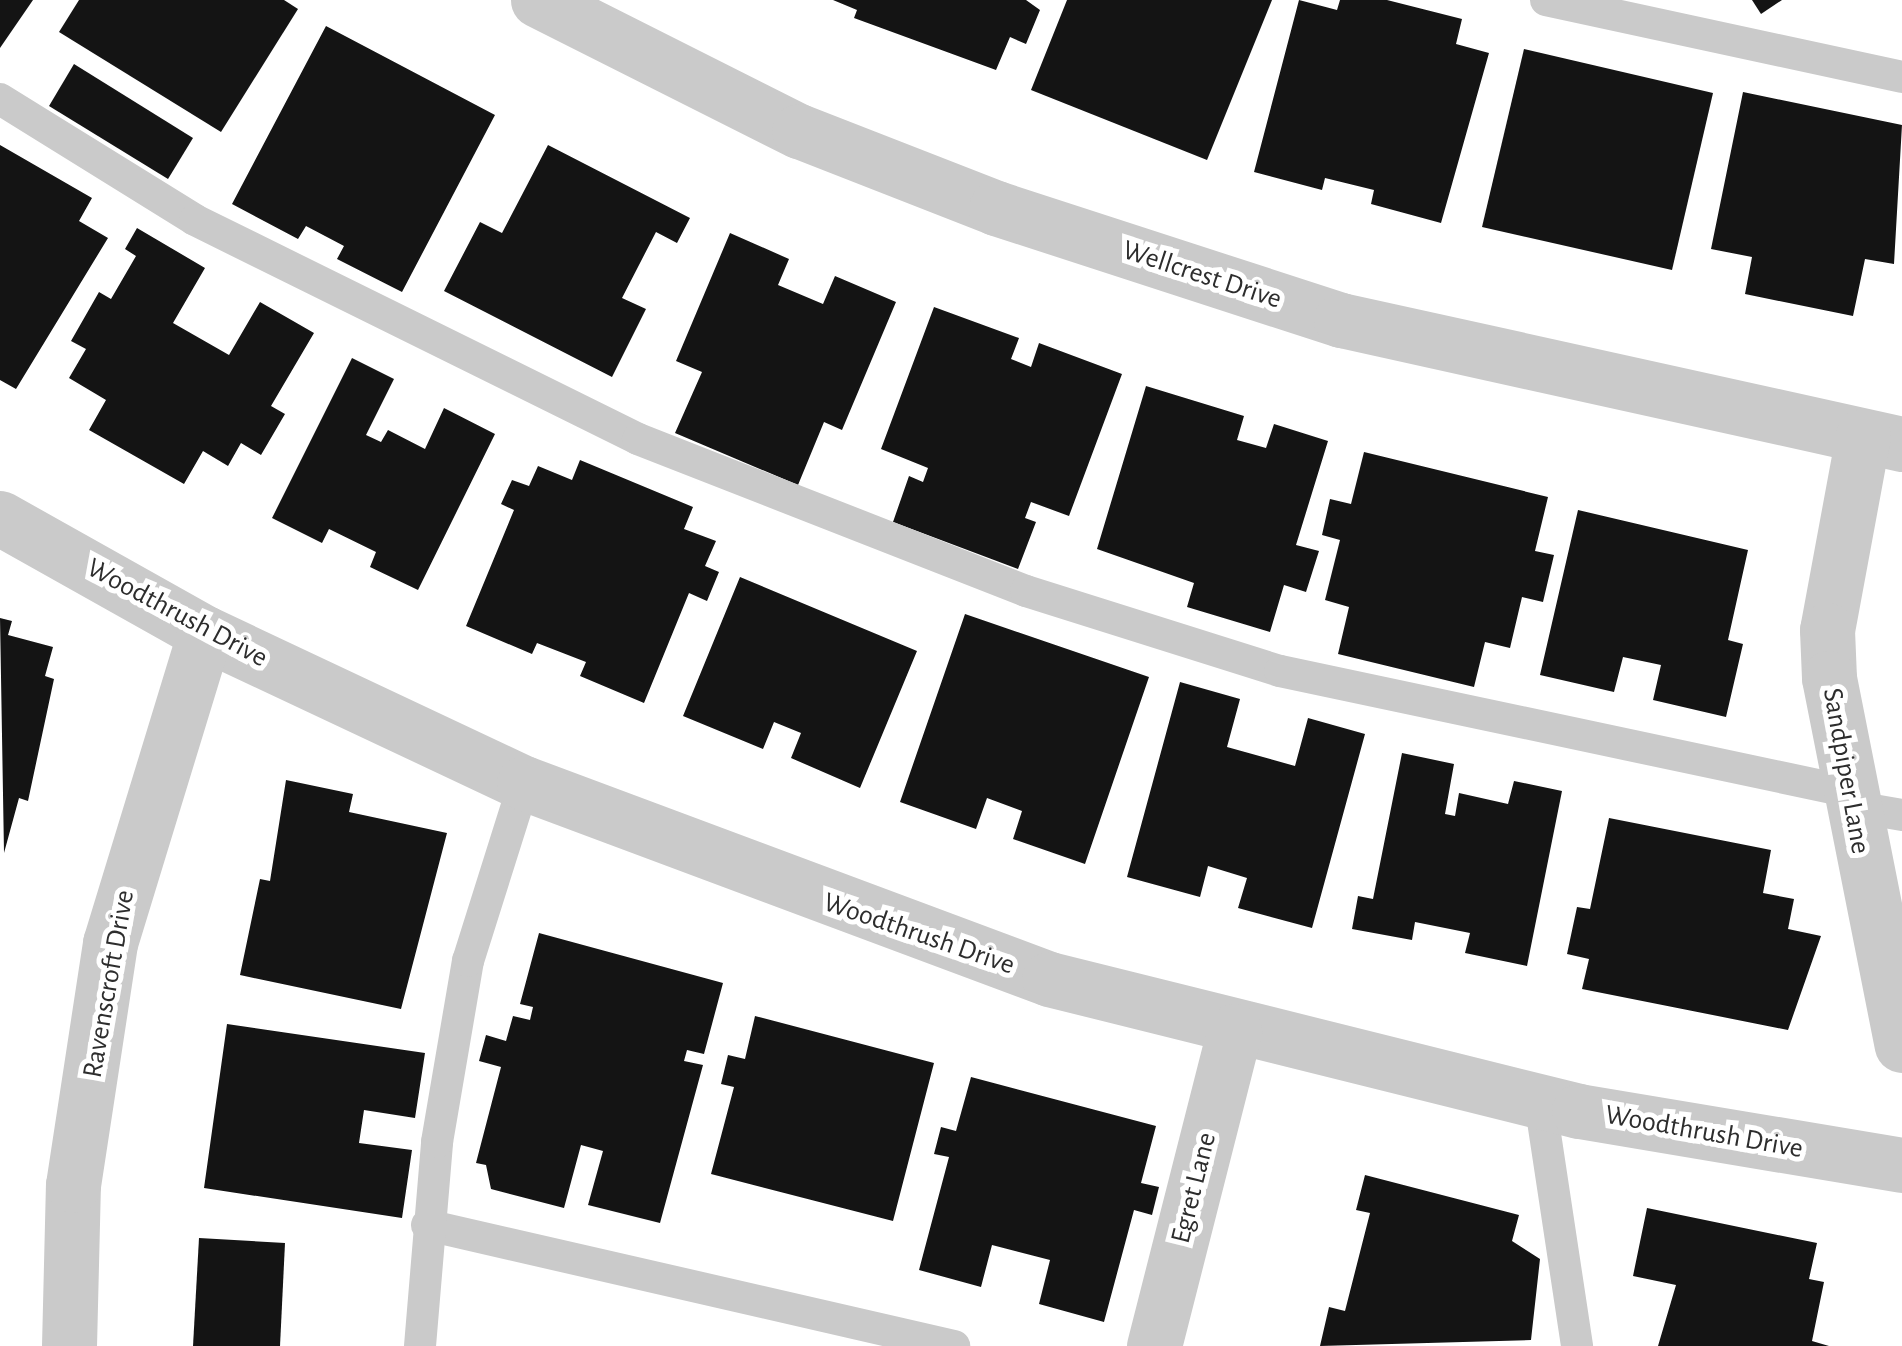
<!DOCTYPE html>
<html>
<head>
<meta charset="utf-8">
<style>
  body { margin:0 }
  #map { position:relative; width:1902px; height:1346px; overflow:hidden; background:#fff; font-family:"Alegreya Sans",sans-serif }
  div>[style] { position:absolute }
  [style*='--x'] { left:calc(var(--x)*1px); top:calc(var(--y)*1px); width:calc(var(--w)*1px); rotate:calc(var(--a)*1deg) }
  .building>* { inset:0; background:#141414 }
  .lane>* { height:32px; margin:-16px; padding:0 16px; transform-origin:16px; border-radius:16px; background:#cacaca }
  .street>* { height:55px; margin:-27.5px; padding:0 27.5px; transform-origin:27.5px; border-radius:27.5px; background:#cacaca }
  span { translate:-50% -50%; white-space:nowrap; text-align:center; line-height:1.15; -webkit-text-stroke:10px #fff; paint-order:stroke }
  .street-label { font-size:28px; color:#2d2d2d }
</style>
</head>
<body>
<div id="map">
  <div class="building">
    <div style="clip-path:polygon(0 0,33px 0,0 48px)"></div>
    <div style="clip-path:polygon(79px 0,284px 0,298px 9px,221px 132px,59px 32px)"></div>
    <div style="clip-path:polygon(833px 0,1026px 0,1040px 10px,1026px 44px,1010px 37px,996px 70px,854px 18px,857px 10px)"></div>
    <div style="clip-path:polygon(1067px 0,1272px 0,1207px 160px,1031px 90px)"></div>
    <div style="clip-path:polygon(1299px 0,1337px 10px,1340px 0,1387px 0,1462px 19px,1456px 44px,1489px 53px,1441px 223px,1371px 204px,1374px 190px,1325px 178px,1322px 190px,1254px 172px)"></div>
    <div style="clip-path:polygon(1752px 0,1782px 0,1761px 14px)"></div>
    <div style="clip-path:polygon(326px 26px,495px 115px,402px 292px,337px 259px,344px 246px,306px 226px,298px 239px,232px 204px)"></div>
    <div style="clip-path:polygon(1524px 49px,1713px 93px,1672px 270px,1482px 227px)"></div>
    <div style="clip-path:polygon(74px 64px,193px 138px,168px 179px,49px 106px)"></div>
    <div style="clip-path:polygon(1743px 92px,1902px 125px,1894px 264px,1865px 259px,1853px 316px,1745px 294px,1752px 257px,1711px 249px)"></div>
    <div style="clip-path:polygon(0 145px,92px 198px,79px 221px,108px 238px,16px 389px,0 380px)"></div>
    <div style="clip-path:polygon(548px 145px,690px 218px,677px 243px,656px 232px,622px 298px,646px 309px,612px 377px,444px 291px,480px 222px,502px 233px)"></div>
    <div style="clip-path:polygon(137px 228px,205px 268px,173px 323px,229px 355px,260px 302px,314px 333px,271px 406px,285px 414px,261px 455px,241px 443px,228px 466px,203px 451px,184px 484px,89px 430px,106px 400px,69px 378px,86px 349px,71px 341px,99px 292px,111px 299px,136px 256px,125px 249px)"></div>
    <div style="clip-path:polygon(730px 233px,789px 259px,778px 285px,823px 304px,835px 276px,896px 302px,842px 430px,824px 422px,798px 485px,675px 433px,702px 372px,676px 361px)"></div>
    <div style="clip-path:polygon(934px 307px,1019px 338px,1011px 359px,1031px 367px,1039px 343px,1122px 374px,1069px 516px,1031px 502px,1025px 518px,1036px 522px,1018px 569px,893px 522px,909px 476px,923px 482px,928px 468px,881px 449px)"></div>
    <div style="clip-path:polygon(352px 358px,394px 379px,366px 435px,381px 442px,388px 430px,425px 449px,444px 408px,495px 434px,418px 590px,370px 567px,376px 552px,329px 529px,322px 543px,272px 518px)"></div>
    <div style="clip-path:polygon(1146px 386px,1244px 416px,1237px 440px,1266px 448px,1274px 424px,1328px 441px,1296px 545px,1319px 551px,1306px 592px,1284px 585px,1270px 632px,1187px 607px,1194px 583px,1097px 549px)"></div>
    <div style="clip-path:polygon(1364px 452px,1548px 497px,1535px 551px,1554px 555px,1543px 602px,1522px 597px,1510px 648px,1485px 642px,1474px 687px,1338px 654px,1349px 607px,1325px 600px,1340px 540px,1322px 535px,1330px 499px,1351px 504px)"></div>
    <div style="clip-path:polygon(580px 460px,693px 507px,684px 529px,716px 541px,705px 566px,719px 572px,707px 601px,689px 593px,644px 703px,580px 676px,586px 662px,537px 643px,532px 654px,466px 626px,514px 510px,501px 504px,512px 480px,529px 486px,538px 466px,572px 480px)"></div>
    <div style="clip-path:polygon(1578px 510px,1748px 550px,1728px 640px,1743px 644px,1726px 717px,1653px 700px,1661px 665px,1623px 657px,1614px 692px,1540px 675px)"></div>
    <div style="clip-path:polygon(740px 577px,917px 651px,860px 788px,791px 758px,801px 733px,774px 722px,763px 749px,683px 716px)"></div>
    <div style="clip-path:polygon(965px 614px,1149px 677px,1085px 864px,1013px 839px,1022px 811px,987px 798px,976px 829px,900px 802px)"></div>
    <div style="clip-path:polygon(0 618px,12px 621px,8px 635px,53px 647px,45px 676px,54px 679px,28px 801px,19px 798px,4px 853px)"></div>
    <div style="clip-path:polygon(1180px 682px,1240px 699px,1227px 747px,1295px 766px,1308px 718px,1365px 734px,1312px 928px,1238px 908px,1247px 878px,1208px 866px,1200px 897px,1127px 877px)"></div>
    <div style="clip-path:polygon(1402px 753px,1454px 764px,1445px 814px,1455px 816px,1459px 793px,1508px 804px,1514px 781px,1562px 791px,1527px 966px,1465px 953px,1470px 933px,1415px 922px,1412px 940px,1352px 929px,1358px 896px,1373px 899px)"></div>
    <div style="clip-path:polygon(286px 780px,353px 794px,349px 812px,447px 833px,401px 1009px,240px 975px,260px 879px,270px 881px)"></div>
    <div style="clip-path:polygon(1609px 818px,1771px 850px,1763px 893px,1794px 899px,1788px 929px,1821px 936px,1788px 1030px,1582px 989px,1589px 959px,1567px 954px,1577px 907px,1590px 909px)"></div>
    <div style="clip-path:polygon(539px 933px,723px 983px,704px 1054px,687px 1050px,684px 1061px,703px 1065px,660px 1223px,588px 1205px,603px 1151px,581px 1145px,564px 1208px,491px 1189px,486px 1165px,476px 1163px,501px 1067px,479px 1061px,486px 1035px,506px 1041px,513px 1016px,530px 1020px,533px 1007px,520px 1004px)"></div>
    <div style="clip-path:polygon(755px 1016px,934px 1063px,893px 1221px,711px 1174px,734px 1087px,721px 1084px,728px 1055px,745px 1059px)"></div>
    <div style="clip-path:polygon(227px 1024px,425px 1053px,415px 1118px,364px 1110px,359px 1143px,412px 1150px,402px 1218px,204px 1188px)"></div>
    <div style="clip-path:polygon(971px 1077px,1156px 1126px,1141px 1183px,1159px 1187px,1152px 1215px,1134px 1210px,1104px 1322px,1039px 1304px,1050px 1260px,992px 1245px,981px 1287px,919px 1270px,949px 1157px,934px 1154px,941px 1127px,956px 1131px)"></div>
    <div style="clip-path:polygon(1365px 1175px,1519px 1215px,1512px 1241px,1540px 1259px,1531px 1340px,1320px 1346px,1329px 1307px,1345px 1311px,1370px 1213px,1356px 1210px)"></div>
    <div style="clip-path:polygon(1647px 1208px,1817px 1243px,1809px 1279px,1824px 1282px,1812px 1341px,1829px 1346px,1658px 1346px,1676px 1285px,1633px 1276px)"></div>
    <div style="clip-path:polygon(199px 1238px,285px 1243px,280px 1346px,193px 1346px)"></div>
  </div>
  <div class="lane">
    <div style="--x:1546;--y:0;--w:364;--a:12.2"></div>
    <div style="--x:0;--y:99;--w:229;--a:31.8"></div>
    <div style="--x:195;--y:220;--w:494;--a:26.3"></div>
    <div style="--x:638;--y:439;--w:417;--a:21.4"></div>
    <div style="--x:1026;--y:591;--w:266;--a:17.5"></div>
    <div style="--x:1280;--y:671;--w:579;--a:11.97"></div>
    <div style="--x:1850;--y:806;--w:53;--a:9.8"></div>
    <div style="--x:1540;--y:1101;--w:248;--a:81.4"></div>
    <div style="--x:427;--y:1225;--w:541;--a:12.93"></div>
    <div style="--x:420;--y:1346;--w:205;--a:-85.2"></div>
    <div style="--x:437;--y:1142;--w:184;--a:-80.3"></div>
    <div style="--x:468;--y:961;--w:187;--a:-72.5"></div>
  </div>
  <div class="street">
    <div style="--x:538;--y:0;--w:292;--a:26.7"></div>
    <div style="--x:799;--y:131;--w:212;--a:21.3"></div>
    <div style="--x:996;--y:208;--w:363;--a:18"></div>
    <div style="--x:1341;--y:320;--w:575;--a:12.46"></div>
    <div style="--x:1863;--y:436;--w:197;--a:100.5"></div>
    <div style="--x:1827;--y:630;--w:48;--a:87.6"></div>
    <div style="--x:1829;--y:678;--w:374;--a:78.8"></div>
    <div style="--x:0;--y:518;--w:235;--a:29.3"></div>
    <div style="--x:205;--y:633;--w:353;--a:25.2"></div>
    <div style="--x:524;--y:783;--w:560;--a:20.47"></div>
    <div style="--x:1049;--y:979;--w:546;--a:13.99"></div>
    <div style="--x:1579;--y:1111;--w:327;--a:9.5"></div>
    <div style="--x:69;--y:1346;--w:161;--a:-88.6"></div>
    <div style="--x:73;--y:1185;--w:245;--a:-81.3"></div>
    <div style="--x:110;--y:943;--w:324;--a:-73"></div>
    <div style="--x:1154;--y:1346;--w:325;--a:-75.7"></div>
  </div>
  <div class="street-label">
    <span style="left:1202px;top:275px;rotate:18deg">Wellcrest Drive</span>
    <span style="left:177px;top:613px;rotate:28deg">Woodthrush Drive</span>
    <span style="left:1846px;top:771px;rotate:80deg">Sandpiper Lane</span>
    <span style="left:919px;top:934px;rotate:19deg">Woodthrush Drive</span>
    <span style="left:109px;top:984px;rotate:-80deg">Ravenscroft Drive</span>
    <span style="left:1704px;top:1132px;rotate:10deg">Woodthrush Drive</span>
    <span style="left:1194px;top:1188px;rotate:-76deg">Egret Lane</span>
  </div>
</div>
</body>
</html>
